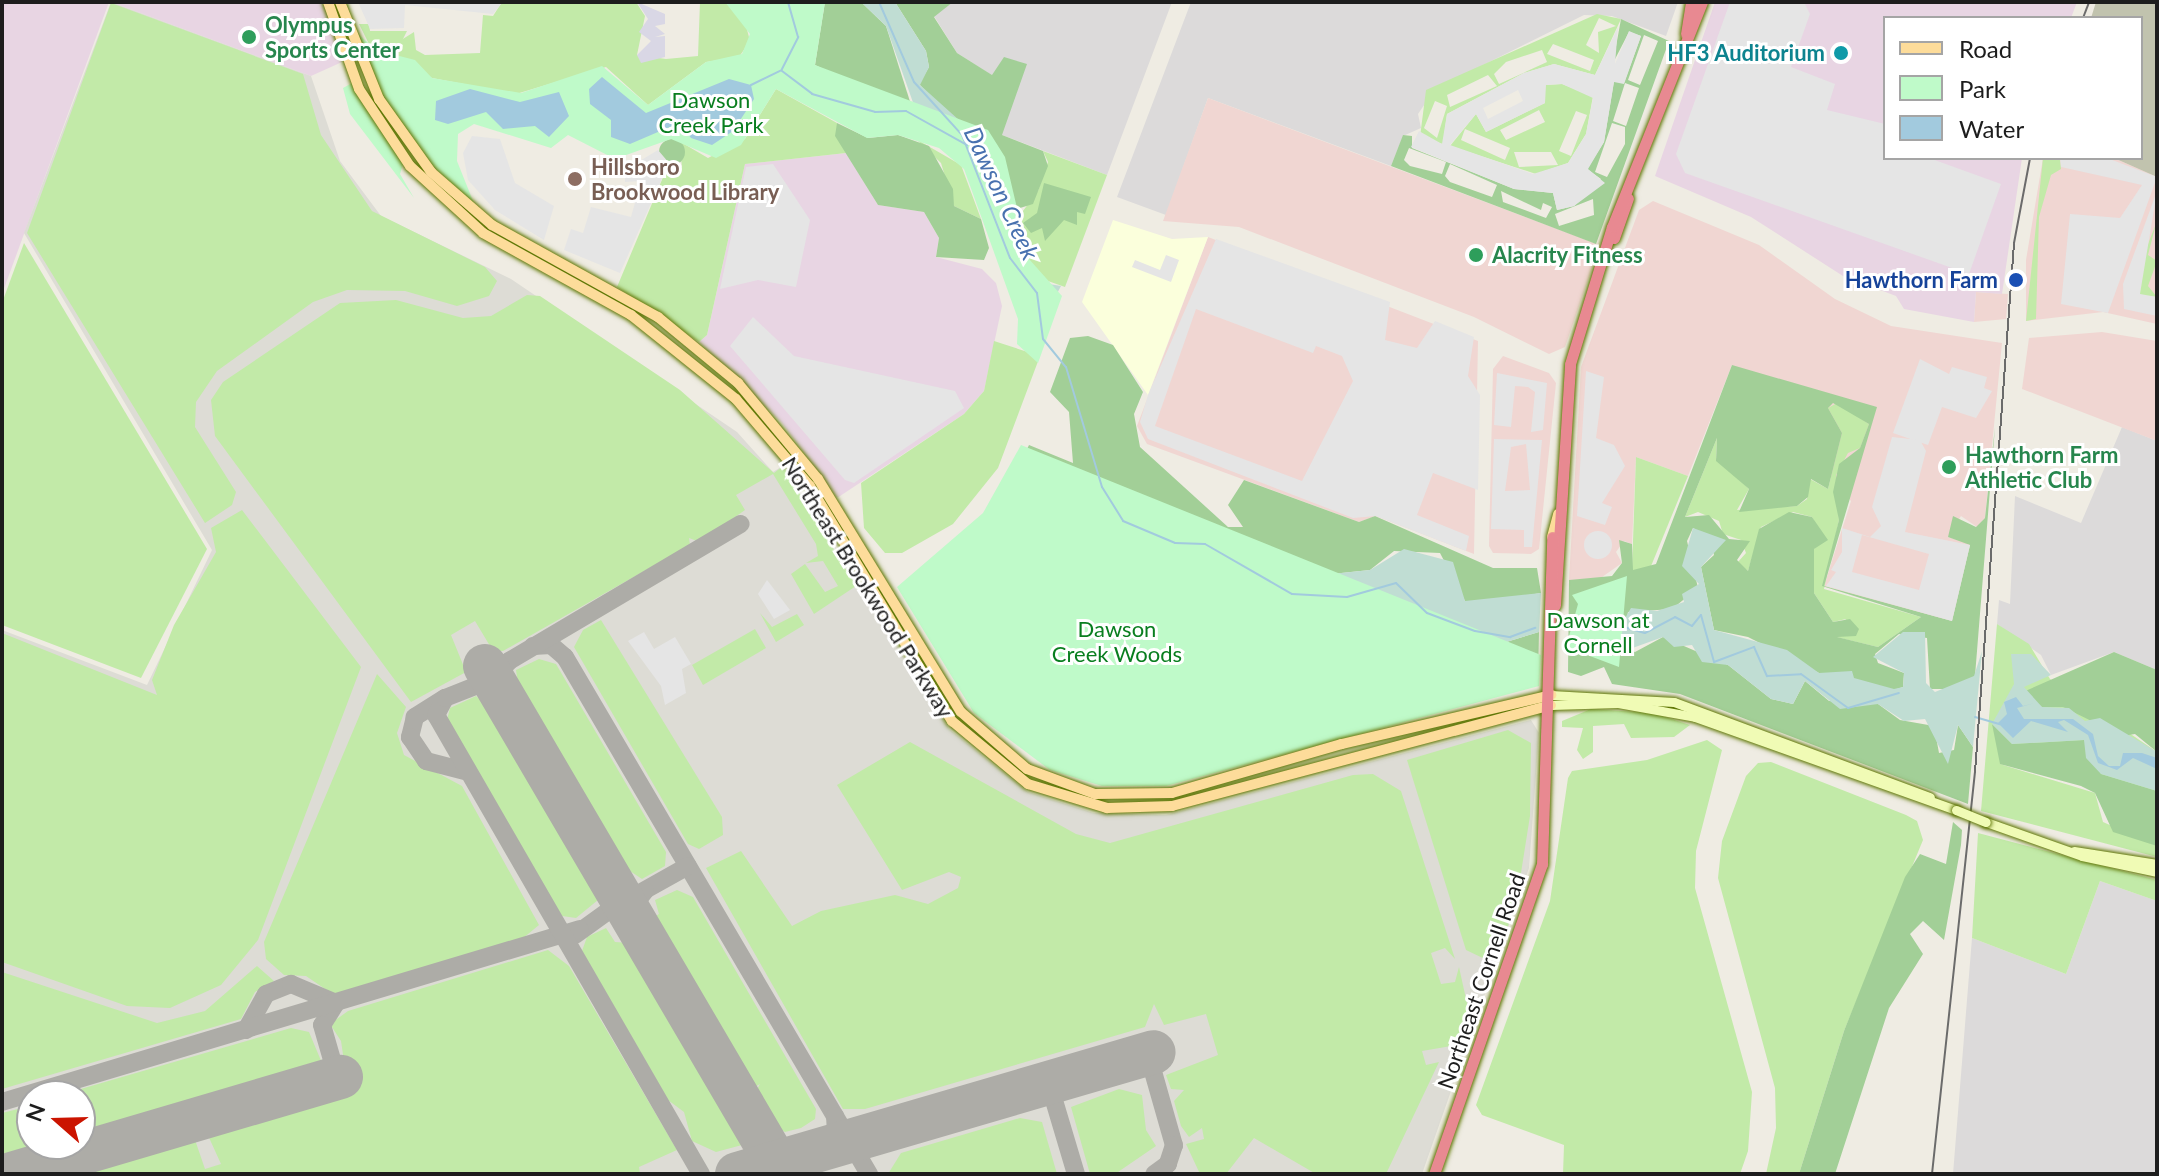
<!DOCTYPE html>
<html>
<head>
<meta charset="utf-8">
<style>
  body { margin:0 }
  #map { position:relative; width:2159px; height:1176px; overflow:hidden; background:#efece3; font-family:Lato,sans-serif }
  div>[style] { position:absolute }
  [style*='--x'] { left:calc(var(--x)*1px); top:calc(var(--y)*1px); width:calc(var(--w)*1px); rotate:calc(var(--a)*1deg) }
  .residential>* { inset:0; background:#dcdada }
  .commercial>* { inset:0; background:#f0d6d2 }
  .industrial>* { inset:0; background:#e8d5e3 }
  .education>* { inset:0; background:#fbffdc }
  .airport>* { inset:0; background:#dddcd5 }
  .construction>* { inset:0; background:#c1c3ae }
  .grass>* { inset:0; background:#c2eaa8 }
  .forest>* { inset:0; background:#a2cf97 }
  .round { border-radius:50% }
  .wetland>* { inset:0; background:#c0ddd3 }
  .park>* { inset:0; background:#bffac9 }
  .parking>* { inset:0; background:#e5e5e5 }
  .plaza>* { inset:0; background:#d9d7e5 }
  .water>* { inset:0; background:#a2cade }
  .stream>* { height:2px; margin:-1px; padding:0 1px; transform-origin:1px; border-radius:1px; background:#a2cade }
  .taxiway>* { height:18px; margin:-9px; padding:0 9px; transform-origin:9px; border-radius:9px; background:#adaca7 }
  .runway>* { height:44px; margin:-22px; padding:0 22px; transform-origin:22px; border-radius:22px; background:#adaca7 }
  .roads { filter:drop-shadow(0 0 2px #5e7603) drop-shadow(0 0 2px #5e7603) }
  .secondary>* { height:9px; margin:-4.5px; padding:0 4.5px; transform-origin:4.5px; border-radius:4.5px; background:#f0fbb5 }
  .primary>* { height:10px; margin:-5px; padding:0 5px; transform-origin:5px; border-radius:5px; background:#fddc9a }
  .highway>* { height:11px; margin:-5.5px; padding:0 5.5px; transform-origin:5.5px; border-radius:5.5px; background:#e88991 }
  .tram>* { height:2px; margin:-1px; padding:0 1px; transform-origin:1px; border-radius:1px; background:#6b6b6b }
  .bridges { filter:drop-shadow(0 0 2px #5e7603) drop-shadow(0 0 2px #5e7603) }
  .secondary-bridge>* { height:9px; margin:-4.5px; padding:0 4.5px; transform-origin:4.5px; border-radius:4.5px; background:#f0fbb5 }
  .dots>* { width:22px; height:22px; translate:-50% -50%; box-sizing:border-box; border:4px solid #fff; border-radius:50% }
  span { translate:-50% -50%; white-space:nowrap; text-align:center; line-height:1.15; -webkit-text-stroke:6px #fff; paint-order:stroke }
  .leisure-label { font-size:22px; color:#27864d; font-weight:700 }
  .left { translate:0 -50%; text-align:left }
  .culture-label { font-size:22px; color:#0d838f; font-weight:700 }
  .right { translate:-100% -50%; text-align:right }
  .park-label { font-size:22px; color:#097e1f }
  .education-label { font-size:22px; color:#785e54; font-weight:700 }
  .transit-label { font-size:22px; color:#164399; font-weight:700 }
  .street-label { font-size:22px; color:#1d1d1d }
  .water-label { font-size:24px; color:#4871af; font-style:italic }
  .frame { position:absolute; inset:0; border:4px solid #1d1d1d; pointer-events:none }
  .legend { position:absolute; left:1883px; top:16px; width:260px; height:144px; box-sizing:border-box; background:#fff; border:2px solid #a5a5a5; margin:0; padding:10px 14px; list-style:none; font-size:24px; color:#1d1d1d }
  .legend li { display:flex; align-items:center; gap:16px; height:40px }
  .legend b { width:40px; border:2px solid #a5a5a5 }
  .north { position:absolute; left:16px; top:1080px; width:80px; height:80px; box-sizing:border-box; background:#fff; border:2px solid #a5a5a5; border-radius:50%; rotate:290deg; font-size:22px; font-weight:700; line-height:32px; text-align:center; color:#1d1d1d }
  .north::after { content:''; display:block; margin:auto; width:28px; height:36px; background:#cb1400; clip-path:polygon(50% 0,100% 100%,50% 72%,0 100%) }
</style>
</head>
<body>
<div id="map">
  <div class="residential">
    <div style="clip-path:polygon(953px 2px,1172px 2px,1107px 175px,1002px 135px,993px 76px,957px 53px,934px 16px)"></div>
    <div style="clip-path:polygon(1191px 2px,1678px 2px,1666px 36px,1612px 16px,1584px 15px,1435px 89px,1418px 114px,1421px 128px,1403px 136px,1391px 166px,1208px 98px,1166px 215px,1117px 197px)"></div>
    <div style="clip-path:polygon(2122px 427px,2157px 441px,2157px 670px,2114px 652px,2051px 675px,2041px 655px,1997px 624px,1999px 600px,2010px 604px,2015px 496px,2081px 523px)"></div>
    <div style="clip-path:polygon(2100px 881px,2157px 901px,2157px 1174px,1953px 1174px,1972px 938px,2066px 974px)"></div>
  </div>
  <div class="commercial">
    <div style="clip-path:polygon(1208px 98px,1600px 245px,1565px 347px,1549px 354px,1474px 317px,1239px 227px,1163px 221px)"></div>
    <div style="clip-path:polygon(2043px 158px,2114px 158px,2157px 177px,2157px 324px,2103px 312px,2026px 321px,2026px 260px)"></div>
    <div style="clip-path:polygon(1653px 201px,1759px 245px,1835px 299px,1891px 326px,2002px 343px,1985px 518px,1977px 527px,1961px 516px,1948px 537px,1970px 544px,1952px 621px,1824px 586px,1851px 501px,1732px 365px,1688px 476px,1636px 457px,1632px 544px,1624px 541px,1616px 552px,1622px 563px,1595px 582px,1569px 580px,1581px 367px,1639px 210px)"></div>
    <div style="clip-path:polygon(1208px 237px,1478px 341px,1474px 554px,1376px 516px,1359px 522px,1147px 444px,1137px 426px)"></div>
    <div style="clip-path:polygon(1976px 292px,2008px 294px,2006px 319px,1974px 322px)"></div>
    <div style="clip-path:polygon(2102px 332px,2157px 341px,2157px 441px,2022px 389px,2029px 338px)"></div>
    <div style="clip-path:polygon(1503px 356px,1549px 373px,1556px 383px,1539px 549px,1531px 554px,1493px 553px,1489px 546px,1493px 369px)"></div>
  </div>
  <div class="industrial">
    <div style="clip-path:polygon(2px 2px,109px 2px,2px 294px)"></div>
    <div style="clip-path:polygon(111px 2px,325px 2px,342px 62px,311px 76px)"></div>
    <div style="clip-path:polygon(1715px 2px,2077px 2px,2071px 18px,1885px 18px,1885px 158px,2022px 158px,2002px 294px,1976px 292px,1974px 322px,1904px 309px,1896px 296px,1843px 276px,1751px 217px,1655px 176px)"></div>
    <div style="clip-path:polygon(846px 153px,878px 205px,924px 212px,939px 238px,936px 257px,982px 269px,996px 283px,1002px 306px,984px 391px,964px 414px,837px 498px,782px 423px,699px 342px,707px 335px,745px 164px)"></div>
  </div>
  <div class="education">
    <div style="clip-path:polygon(1113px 220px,1172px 239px,1208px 237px,1148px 395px,1082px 302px)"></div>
  </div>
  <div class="airport">
    <div style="clip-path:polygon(evenodd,111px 2px,311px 76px,340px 161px,381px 216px,511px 279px,737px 432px,773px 472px,784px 465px,949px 729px,1028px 792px,1094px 813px,1166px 815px,1531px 720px,1539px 733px,1529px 868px,1422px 1174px,2px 1174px,2px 630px,147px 685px,212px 550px,24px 233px,111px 2px,32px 1096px,80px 1096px,80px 1144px,32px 1144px,32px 1096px)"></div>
  </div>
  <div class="construction">
    <div style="clip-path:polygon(2096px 2px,2157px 2px,2157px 177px,2114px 158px,2141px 158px,2141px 18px,2091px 18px)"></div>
  </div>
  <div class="grass">
    <div style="clip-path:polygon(502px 2px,636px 2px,645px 16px,637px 55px,666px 59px,698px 56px,700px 2px,725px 2px,745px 22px,750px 41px,739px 57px,706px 62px,648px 105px,606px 67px,516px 94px,432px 78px,397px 55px,398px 42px,414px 32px,416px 50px,425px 55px,480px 53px,483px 15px,493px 16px)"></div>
    <div style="clip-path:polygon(111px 3px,303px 74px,321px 135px,372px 211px,485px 267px,497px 281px,489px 296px,457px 306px,405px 291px,347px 290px,313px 302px,217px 371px,196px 402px,195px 427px,236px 492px,232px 505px,205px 523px,27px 233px)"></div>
    <div style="clip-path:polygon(evenodd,1597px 14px,1621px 19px,1595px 75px,1554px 64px,1524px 73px,1447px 114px,1443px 144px,1420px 137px,1426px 90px,1597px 14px,1599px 18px,1616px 26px,1598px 32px,1599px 53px,1586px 45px,1599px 18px,1597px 14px,1553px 44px,1594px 60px,1590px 71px,1547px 54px,1553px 44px,1597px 14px,1542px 50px,1547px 62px,1499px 84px,1494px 74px,1506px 62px,1542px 50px,1597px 14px,1488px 75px,1497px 86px,1450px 107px,1447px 95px,1488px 75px,1597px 14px,1435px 101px,1447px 106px,1437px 138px,1424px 128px,1435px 101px)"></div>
    <div style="clip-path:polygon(359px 24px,369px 24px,370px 31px,407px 31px,395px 55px,370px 46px)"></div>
    <div style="clip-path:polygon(evenodd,1562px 84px,1593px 96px,1586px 134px,1568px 163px,1536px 174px,1450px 146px,1476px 114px,1486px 132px,1545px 103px,1545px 85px,1562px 84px,1539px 110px,1545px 122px,1506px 140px,1500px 130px,1539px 110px,1562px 84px,1576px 111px,1587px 115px,1571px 156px,1559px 151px,1576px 111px,1562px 84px,1465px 129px,1510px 148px,1505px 160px,1461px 140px,1465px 129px,1562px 84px,1514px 152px,1551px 152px,1558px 165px,1519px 167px,1514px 152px)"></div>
    <div style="clip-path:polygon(776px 89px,837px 123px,846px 153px,745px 164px,707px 335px,699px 342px,617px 287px,669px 163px,682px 167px,679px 141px,708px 158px,745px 139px)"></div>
    <div style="clip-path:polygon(916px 139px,961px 165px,981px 219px,954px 206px,941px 163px)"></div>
    <div style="clip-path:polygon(1043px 151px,1107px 175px,1065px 287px,1028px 274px,1014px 223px,1038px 191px,1048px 162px)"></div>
    <div style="clip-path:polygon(2043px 158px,2060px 158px,2061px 169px,2051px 175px,2039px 217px,2036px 319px,2026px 321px)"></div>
    <div style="clip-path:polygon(2156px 224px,2148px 255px,2157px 261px,2148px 286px,2157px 297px,2139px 295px,2142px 259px)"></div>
    <div style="clip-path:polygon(24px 243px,207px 549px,141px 678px,2px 625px,2px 303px)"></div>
    <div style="clip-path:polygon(527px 295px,540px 296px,680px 390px,774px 473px,783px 466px,856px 586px,814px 614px,791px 574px,805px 564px,825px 592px,838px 586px,823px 561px,806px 563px,818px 556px,816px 544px,773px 474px,736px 495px,745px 510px,728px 522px,697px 541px,689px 538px,690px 545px,503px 651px,493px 651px,475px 621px,451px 635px,466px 672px,411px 702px,215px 436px,211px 400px,223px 382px,340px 303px,396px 300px,463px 318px,491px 316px)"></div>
    <div style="clip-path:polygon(994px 341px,1040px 356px,998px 468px,953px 524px,902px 553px,885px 553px,864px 528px,861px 483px,964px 414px,984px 391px)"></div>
    <div style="clip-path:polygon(1837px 403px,1869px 424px,1860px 448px,1848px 453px,1836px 475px,1839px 520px,1824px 589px,1921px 617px,1878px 647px,1836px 637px,1846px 619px,1833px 622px,1814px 593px,1814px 549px,1822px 535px,1812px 517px,1793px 512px,1761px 527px,1748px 571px,1737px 563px,1746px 553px,1741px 540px,1723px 534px,1719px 521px,1698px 512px,1685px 517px,1717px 438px,1716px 458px,1749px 489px,1737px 510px,1797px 506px,1807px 499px,1810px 479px,1828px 489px,1842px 433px,1828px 408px)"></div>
    <div style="clip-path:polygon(1636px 457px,1688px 476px,1649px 571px,1632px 570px)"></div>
    <div style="clip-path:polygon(242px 510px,361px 667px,258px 940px,221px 985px,170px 1008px,127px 1006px,2px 962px,2px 633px,157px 695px,152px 680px,174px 625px,216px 552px,211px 528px)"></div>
    <div style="clip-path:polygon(760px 613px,772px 627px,797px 614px,804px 625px,776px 642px)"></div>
    <div style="clip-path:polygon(601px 620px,722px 817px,723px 835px,699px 849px,688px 844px,574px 647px,583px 630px)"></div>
    <div style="clip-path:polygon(1997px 624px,2029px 644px,2050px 679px,2157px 752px,2157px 791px,2000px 764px,2095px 793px,2103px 822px,2157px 846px,2157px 857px,1981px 811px)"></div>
    <div style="clip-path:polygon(755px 629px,766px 648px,703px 685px,692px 665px)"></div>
    <div style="clip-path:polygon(539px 659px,556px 664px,666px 852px,665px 866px,642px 879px,618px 863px,520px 696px,516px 670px)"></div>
    <div style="clip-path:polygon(377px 674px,406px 707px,397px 733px,404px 755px,462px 786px,539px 925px,522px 939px,334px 995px,306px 976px,284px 975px,266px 959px,264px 942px)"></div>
    <div style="clip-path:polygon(476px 696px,495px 713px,592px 877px,598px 900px,576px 918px,562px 916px,544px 888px,447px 720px,450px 708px)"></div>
    <div style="clip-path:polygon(1591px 709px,1653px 713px,1690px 725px,1674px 737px,1631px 738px,1624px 724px,1593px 726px,1593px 752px,1583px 759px,1577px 750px,1583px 728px,1562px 727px,1562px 721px)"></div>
    <div style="clip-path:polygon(1508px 730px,1531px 743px,1530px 816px,1517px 898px,1500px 951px,1489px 961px,1466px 950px,1407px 760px)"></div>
    <div style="clip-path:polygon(1707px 740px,1722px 750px,1696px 851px,1695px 888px,1752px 1092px,1748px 1151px,1740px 1174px,1563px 1174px,1564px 1145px,1482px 1115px,1476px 1105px,1550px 901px,1568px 778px,1572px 771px,1647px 760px)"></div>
    <div style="clip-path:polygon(910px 742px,1076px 834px,1110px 843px,1353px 775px,1373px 774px,1401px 791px,1455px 959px,1445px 948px,1431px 953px,1441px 984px,1455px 982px,1459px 967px,1468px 1008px,1457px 1045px,1422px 1051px,1426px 1065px,1439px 1062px,1386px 1174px,1316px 1174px,1254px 1138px,1226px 1174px,1200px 1174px,1186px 1144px,1204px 1139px,1202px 1128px,1189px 1137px,1181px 1126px,1174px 1101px,1184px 1090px,1171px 1089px,1166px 1075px,1218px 1055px,1206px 1014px,1164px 1025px,1154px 1004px,1145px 1027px,865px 1109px,843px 1109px,706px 868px,741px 851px,792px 926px,821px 911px,895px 895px,928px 904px,958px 888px,961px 877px,949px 872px,902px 890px,837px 785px)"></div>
    <div style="clip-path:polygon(1771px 762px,1906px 815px,1917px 821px,1923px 840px,1844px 1031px,1799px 1174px,1766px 1174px,1776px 1128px,1775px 1088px,1718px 878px,1722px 841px,1746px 776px,1758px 763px)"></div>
    <div style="clip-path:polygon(1978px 833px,2157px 880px,2157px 901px,2100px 881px,2066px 974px,1972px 938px)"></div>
    <div style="clip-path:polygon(677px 890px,693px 897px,816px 1109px,815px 1119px,801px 1128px,785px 1132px,775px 1125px,756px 1091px,760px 1084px,751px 1089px,749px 1074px,741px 1072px,719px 1023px,713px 1026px,663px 939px,665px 930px,651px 919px,659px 914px,655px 900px)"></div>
    <div style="clip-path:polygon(606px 928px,615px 942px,630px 943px,630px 955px,688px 1041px,685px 1050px,691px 1048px,715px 1087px,711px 1094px,722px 1100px,742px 1145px,716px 1152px,692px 1141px,684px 1112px,668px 1100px,582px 951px,587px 937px)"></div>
    <div style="clip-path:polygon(548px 950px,569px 966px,677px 1150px,639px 1167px,640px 1174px,59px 1174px,193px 1134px,205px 1169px,221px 1164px,206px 1131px,348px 1088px,341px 1041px,330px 1024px,348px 1011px)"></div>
    <div style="clip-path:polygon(257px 966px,274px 981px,255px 992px,241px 1019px,2px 1089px,2px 972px,157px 1023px,205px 1011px)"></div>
    <div style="clip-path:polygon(291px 1028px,309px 1032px,322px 1063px,80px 1139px,80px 1096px,67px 1093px)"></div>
    <div style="clip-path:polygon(1119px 1089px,1142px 1095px,1146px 1130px,1156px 1146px,1118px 1172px,1090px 1174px,1071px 1107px)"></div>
    <div style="clip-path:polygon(22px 1108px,38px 1145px,2px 1161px,2px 1113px)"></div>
    <div style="clip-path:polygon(1020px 1118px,1042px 1122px,1057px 1174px,888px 1174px,901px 1153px)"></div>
  </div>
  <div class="forest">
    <div style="clip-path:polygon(825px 2px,861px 2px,886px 26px,913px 111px,815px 65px)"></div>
    <div style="clip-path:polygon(895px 2px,953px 2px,934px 17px,957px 53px,992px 75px,1004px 57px,1027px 64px,1002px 135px,1043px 151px,1048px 166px,1033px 204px,1020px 208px,1014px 223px,953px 119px,919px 84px,929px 67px,926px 51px)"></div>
    <div style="clip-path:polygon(evenodd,1621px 19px,1669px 41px,1596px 244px,1391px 166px,1403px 135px,1412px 136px,1412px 148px,1514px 189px,1553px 193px,1557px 210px,1574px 206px,1601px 179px,1587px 169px,1604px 142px,1614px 81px,1624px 83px,1641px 36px,1629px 32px,1613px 63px,1621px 19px,1644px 35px,1658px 41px,1640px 85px,1628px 80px,1644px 35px,1621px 19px,1625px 83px,1639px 88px,1626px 126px,1613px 121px,1625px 83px,1621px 19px,1612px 123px,1625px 127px,1625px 144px,1607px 177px,1595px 172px,1612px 123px,1621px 19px,1409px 148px,1446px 162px,1442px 174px,1410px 166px,1404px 160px,1409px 148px,1621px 19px,1450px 164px,1497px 185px,1492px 197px,1450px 182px,1445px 176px,1450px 164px,1621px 19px,1501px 191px,1541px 210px,1543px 203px,1552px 207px,1546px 218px,1503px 202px,1501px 191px,1621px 19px,1593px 199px,1594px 215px,1559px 226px,1555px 214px,1593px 199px)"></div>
    <div style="clip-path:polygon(837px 123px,868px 138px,898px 135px,929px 146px,953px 189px,954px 206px,981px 219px,989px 248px,984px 260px,936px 257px,939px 238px,924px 212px,878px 205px,835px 136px)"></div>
    <div class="round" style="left:659px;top:139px;width:26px;height:26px"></div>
    <div style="clip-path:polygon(1044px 183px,1091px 197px,1085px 214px,1077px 212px,1077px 225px,1064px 220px,1045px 241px,1042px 228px,1031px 233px,1023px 223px,1037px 213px)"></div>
    <div style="clip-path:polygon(1088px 336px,1113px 345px,1143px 392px,1134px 414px,1140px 447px,1228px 527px,1243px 527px,1228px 505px,1244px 480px,1359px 522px,1375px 516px,1493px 568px,1537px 568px,1541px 593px,1480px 603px,1465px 601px,1440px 553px,1394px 551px,1370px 570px,1322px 575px,1503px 643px,1539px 632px,1538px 677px,999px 506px,1029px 445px,1073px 463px,1069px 412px,1050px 392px,1070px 338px)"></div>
    <div style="clip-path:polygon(evenodd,1732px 365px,1877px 407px,1824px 586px,1952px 621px,1970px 545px,1948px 537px,1953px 516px,1976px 527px,1985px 518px,1995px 427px,1975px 676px,1955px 689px,1930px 689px,1927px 638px,1899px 634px,1875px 654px,1878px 663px,1904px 673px,1903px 687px,1894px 690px,1819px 673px,1748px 637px,1714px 630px,1701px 567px,1714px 555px,1710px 538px,1693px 528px,1687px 541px,1698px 588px,1672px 609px,1628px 612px,1621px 648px,1635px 652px,1663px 637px,1728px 665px,1771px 699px,1793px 704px,1805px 681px,1829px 701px,1878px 704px,1900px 720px,1934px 726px,1939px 753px,1954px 750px,1958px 725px,1973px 747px,1968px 804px,1680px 694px,1612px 684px,1604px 667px,1581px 676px,1568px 672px,1569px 580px,1612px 576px,1622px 563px,1619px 540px,1632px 544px,1633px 570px,1656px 564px,1732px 365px,1833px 403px,1869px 424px,1860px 448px,1839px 464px,1833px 492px,1839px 520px,1822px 586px,1921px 617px,1878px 647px,1837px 637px,1856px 636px,1859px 629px,1850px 619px,1833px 622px,1814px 593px,1814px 549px,1828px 540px,1812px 517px,1789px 512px,1759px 529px,1748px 571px,1737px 560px,1750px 541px,1729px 539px,1709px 515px,1685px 517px,1717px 438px,1716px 461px,1749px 489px,1739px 512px,1797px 506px,1808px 497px,1811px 479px,1828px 489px,1842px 433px,1828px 408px,1833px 403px)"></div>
    <div style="clip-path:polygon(2114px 652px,2157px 670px,2157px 752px,2135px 734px,2122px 736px,2063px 707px,2042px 707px,2023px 692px)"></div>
    <div style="clip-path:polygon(1992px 724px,2012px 744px,2084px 740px,2101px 774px,2157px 791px,2157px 846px,2113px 832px,2095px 793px,2081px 786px,2000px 764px)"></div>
    <div style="clip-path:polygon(1953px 822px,1962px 830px,1961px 845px,1944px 940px,1923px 921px,1910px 934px,1923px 954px,1889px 1008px,1835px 1174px,1799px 1174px,1844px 1031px,1905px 877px,1920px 854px,1946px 864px)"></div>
  </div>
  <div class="wetland">
    <div style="clip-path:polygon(861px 2px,895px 2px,926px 51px,929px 67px,920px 85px,999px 156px,1013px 254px,1037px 282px,1061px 286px,1044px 318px,1040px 356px,1032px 317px,967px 153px,922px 128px,886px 26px)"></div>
    <div style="clip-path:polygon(1693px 528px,1726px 540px,1701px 567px,1714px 630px,1787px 650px,1819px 673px,1852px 671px,1854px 678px,1894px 689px,1903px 687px,1904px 673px,1873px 657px,1903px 632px,1925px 632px,1926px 683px,1935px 692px,1974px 676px,1982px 651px,1973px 747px,1958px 725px,1948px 764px,1925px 719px,1904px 721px,1878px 704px,1840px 709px,1805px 681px,1793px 704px,1771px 699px,1728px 665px,1702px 662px,1692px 645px,1674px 647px,1663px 637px,1627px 650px,1576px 612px,1580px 606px,1624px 620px,1631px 608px,1657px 611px,1684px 602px,1682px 594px,1699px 584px,1682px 566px)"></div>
    <div style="clip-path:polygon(1404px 549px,1453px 562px,1465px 601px,1541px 593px,1539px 632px,1503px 643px,1322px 575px,1370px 570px)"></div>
    <div style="clip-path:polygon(2011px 654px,2031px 654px,2051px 675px,2024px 687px,2042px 707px,2069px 708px,2085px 721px,2100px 718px,2157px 752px,2157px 791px,2101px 774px,2086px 758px,2084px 740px,2012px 744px,1992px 724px,2014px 684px)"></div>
  </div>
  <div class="park">
    <div style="clip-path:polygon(725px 2px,825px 2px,815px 65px,988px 130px,1005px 157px,1029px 259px,1062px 296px,1038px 363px,1017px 344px,1018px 319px,964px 169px,939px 148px,898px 135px,867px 138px,776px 89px,741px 145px,716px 158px,671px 139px,615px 159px,568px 135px,551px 148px,474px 124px,458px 134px,457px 161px,475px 206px,432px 165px,382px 95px,356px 32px,376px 50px,415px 60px,432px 78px,521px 93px,602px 66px,648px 105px,706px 62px,742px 54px,750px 34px)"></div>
    <div style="clip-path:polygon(352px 83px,403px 164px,400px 174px,414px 198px,350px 114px,343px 88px)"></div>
    <div style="clip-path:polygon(1021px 445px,1541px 655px,1539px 686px,1166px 786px,1102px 786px,1050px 770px,974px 713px,897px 587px,983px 513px)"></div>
    <div style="clip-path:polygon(1627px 576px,1619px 667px,1566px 647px,1578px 604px,1572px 595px)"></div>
  </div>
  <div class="parking">
    <div style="clip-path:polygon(358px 2px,502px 2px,502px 3px,493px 14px,405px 5px,404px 28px,370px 29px)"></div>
    <div style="clip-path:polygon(1730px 2px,1805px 4px,1810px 14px,1791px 67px,1835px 84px,1827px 110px,1885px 124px,1885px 158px,1929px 158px,2001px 184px,1969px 274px,1685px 173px,1676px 154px)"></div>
    <div style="clip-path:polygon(evenodd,1618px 27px,1615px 64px,1629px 31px,1641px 36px,1624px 84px,1614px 82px,1604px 142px,1588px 169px,1605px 183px,1574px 206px,1557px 210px,1553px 193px,1514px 189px,1411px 147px,1419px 131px,1442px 144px,1447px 114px,1524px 73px,1554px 64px,1595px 75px,1618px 27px,1562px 84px,1593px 98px,1586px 134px,1568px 163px,1533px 174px,1450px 145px,1476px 114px,1486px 132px,1545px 103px,1546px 85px,1562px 84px,1618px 27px,1518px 90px,1523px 101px,1488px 119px,1483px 108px,1518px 90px)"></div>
    <div style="clip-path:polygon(472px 136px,500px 139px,515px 183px,554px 206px,544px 240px,495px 210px,468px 180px,463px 153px)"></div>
    <div style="clip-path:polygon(658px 150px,669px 163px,620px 273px,564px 250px,571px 229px,583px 233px,591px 207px,631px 217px,641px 181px,625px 182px,625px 171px,640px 169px,638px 162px)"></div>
    <div style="clip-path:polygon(2060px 158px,2107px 158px,2157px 177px,2108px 313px,2061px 304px,2070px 214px,2120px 218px,2142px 185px,2061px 167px)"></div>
    <div style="clip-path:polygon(773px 164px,810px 220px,796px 287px,758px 280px,720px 289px,746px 167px)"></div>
    <div style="clip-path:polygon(2157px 191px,2140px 294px,2157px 297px,2157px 316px,2124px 309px,2123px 284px)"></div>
    <div style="clip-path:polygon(evenodd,1216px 239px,1390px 302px,1385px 340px,1417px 348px,1435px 321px,1474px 337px,1468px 376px,1480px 395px,1478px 490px,1433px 473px,1417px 515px,1469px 536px,1466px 551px,1376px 516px,1353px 518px,1148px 439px,1140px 422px,1148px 395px,1216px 239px,1196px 309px,1313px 353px,1316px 346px,1342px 356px,1353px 381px,1302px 481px,1155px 426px,1196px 309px)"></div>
    <div style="clip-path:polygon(1166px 255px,1179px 260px,1171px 282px,1132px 267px,1135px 260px,1160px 270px)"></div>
    <div style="clip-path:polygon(753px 317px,794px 356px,955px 391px,964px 408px,854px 483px,845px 480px,730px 346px)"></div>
    <div style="clip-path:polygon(1920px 359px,1949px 374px,1952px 367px,1987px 377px,1984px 388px,1992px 391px,1976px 418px,1942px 407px,1928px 445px,1893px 433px)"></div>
    <div style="clip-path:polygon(1586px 371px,1604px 377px,1596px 438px,1614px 445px,1625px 466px,1602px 503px,1612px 507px,1605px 525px,1577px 516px)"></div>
    <div style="clip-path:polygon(1497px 373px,1547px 383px,1543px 430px,1531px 432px,1535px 392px,1528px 387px,1515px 386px,1511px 427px,1494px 425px)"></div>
    <div style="clip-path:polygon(evenodd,1892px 437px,1920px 440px,1926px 451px,1905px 532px,1970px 545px,1952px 621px,1826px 586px,1836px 572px,1831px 570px,1842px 552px,1842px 528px,1870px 537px,1881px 526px,1872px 507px,1892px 437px,1862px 535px,1929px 554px,1919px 590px,1852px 572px,1862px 535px)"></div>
    <div style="clip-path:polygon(evenodd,1494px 439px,1542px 440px,1532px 547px,1524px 547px,1524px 530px,1491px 529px,1494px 439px,1526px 444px,1530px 490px,1505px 491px,1511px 447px,1526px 444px)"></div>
    <div class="round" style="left:1584px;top:531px;width:28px;height:28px"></div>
    <div style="clip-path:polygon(767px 580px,790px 610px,774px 619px,758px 594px)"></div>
    <div style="clip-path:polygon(644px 632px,654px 649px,675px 637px,691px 664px,682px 669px,686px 693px,665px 705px,661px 686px,628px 641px)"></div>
  </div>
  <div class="plaza">
    <div style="clip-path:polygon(637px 2px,665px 14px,665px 24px,655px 26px,665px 34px,655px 37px,665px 36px,665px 57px,641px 63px,637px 55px,651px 41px,639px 32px,648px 19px)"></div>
  </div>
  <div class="water">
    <div style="clip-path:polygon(602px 77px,646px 113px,729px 79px,751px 85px,754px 99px,733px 131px,712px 145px,691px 138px,679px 123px,630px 144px,611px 137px,611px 120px,590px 104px,589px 89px)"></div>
    <div style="clip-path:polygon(470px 89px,520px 102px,559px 92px,569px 116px,549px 137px,535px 126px,503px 129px,486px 112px,448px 124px,435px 120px,436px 101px)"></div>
    <div style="clip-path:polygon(2016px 697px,2023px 706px,2035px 703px,2017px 708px,2024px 719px,2073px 719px,2093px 734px,2098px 756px,2109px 766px,2120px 766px,2123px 753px,2142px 753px,2157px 758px,2157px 769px,2133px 758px,2117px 770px,2098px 763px,2088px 735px,2064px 720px,2058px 722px,2068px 732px,2031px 721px,2013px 738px,1998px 723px,2007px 714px,2004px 702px)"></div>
  </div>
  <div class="stream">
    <div style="--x:879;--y:2;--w:87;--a:66.4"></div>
    <div style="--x:914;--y:82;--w:72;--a:47.8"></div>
    <div style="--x:962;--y:135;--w:132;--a:68.7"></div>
    <div style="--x:1010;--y:258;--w:44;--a:52.4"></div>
    <div style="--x:1037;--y:293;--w:46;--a:82.6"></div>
    <div style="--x:1043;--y:339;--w:36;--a:51"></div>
    <div style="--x:1066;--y:367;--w:125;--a:73.3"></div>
    <div style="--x:1102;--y:487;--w:40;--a:58"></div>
    <div style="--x:1123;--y:521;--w:56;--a:22.9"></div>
    <div style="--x:1175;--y:543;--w:30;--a:2"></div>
    <div style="--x:1205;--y:544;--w:100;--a:29.9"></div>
    <div style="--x:1292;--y:594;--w:55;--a:3.1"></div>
    <div style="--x:1347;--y:597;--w:51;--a:-15.9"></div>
    <div style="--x:1396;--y:583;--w:43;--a:44.1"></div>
    <div style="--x:1427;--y:613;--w:51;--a:20.6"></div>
    <div style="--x:1475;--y:631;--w:36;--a:10"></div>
    <div style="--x:1510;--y:637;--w:27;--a:-20"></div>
    <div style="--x:782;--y:69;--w:36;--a:-63"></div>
    <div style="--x:798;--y:37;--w:36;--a:-106"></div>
    <div style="--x:782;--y:71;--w:38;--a:37"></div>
    <div style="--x:812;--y:94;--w:66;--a:15.9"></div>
    <div style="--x:875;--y:112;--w:31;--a:-2"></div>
    <div style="--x:906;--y:111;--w:70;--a:29.1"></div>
    <div style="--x:751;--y:85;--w:34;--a:-26"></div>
    <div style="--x:1586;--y:616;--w:61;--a:16.1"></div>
    <div style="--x:1645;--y:633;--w:34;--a:-28"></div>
    <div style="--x:1675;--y:617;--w:19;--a:28"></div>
    <div style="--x:1692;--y:626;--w:14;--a:-51"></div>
    <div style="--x:1701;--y:615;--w:49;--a:74.5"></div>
    <div style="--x:1714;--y:662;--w:43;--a:-20.6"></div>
    <div style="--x:1754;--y:647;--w:32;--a:66"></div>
    <div style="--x:1767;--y:676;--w:34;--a:-3"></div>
    <div style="--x:1801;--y:674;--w:58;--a:35.9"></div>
    <div style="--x:1848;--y:708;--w:53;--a:-16.4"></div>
    <div style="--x:1975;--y:717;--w:26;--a:16"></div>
  </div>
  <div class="taxiway">
    <div style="--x:533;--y:646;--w:18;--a:-3"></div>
    <div style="--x:551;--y:645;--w:18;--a:41"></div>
    <div style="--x:565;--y:657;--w:600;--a:59.54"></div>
    <div style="--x:445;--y:698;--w:36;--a:148"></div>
    <div style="--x:415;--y:717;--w:21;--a:104"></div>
    <div style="--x:410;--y:737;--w:29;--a:56"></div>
    <div style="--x:426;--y:761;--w:40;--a:14.4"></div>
    <div style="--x:612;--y:882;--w:29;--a:25"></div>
    <div style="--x:638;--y:894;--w:57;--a:-29.2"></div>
    <div style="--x:637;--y:925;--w:20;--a:-99"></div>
    <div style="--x:634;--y:905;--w:18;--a:-52"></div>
    <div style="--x:575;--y:935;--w:44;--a:-35.8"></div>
    <div style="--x:611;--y:909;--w:27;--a:-88"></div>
    <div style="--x:336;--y:1003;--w:26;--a:122"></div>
    <div style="--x:322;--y:1025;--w:54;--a:73.9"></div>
    <div style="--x:246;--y:1030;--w:41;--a:-60.9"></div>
    <div style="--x:266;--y:994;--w:27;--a:-22"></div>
    <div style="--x:291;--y:984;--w:49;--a:22.9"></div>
    <div style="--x:1148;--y:1054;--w:95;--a:74.1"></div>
    <div style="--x:1174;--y:1145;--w:20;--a:108"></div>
    <div style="--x:1168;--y:1164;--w:17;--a:144"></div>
    <div style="--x:1028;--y:1088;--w:27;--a:20"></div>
    <div style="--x:1053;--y:1097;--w:80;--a:73.4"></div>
    <div style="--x:2;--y:1102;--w:603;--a:-16.66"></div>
    <div style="--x:49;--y:1144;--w:18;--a:74"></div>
    <div style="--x:822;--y:1149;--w:21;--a:-47"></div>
    <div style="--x:836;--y:1134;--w:18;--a:-93"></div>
    <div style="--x:701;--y:1174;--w:530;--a:-120"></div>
    <div style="--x:436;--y:715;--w:19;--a:-62"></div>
    <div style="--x:445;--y:698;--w:52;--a:-21.6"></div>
    <div style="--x:493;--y:679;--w:24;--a:-48"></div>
    <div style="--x:509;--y:661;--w:269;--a:-30.6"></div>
  </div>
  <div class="runway">
    <div style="--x:485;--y:666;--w:589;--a:59.6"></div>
    <div style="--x:11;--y:1174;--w:344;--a:-16.4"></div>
    <div style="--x:737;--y:1174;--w:434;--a:-16.3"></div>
  </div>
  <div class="roads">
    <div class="secondary">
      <div style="--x:1551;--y:695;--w:123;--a:3.3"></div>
      <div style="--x:1674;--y:702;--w:273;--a:20.4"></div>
      <div style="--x:1551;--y:705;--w:67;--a:-1.7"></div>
      <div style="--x:1618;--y:703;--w:78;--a:10.3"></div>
      <div style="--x:1695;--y:717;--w:277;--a:19.6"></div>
      <div style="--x:1986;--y:822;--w:102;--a:19.5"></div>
      <div style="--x:2082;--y:856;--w:77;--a:12"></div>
      <div style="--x:2074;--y:851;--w:84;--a:8.9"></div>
    </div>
    <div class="primary">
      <div style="--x:328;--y:2;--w:92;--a:70.4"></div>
      <div style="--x:359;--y:89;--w:92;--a:56.5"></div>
      <div style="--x:410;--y:166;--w:99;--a:42.5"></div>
      <div style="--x:483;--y:233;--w:169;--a:29"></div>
      <div style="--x:631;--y:315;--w:134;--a:38.7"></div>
      <div style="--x:736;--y:399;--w:114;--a:49.6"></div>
      <div style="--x:810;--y:486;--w:275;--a:58.9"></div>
      <div style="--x:952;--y:721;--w:99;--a:39.7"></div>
      <div style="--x:1028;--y:784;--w:83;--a:16.9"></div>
      <div style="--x:1107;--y:808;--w:65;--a:-1.8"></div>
      <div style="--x:1172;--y:806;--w:392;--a:-14.9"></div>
      <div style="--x:340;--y:2;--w:105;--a:68.1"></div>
      <div style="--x:379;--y:99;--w:90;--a:54.5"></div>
      <div style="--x:431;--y:172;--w:81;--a:41"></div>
      <div style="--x:492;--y:225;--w:190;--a:29"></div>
      <div style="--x:658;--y:317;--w:104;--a:39.5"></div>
      <div style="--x:738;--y:383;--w:125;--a:50.2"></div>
      <div style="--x:818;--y:479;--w:273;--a:58.5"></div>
      <div style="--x:961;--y:712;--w:87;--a:40.8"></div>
      <div style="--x:1027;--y:769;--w:72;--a:20.2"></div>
      <div style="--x:1095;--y:794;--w:77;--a:-0.7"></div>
      <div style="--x:1172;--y:793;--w:177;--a:-16.1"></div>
      <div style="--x:1342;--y:744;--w:215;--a:-13.2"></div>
      <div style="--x:1552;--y:537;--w:24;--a:-75"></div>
    </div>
    <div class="highway">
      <div style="--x:1686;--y:34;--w:32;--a:-81"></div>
      <div style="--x:1614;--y:238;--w:42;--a:-70.7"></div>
      <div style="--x:1555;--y:605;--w:241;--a:-86.4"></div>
      <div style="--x:1570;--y:364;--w:143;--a:-73"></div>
      <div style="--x:1612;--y:227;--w:242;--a:-68.2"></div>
      <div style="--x:1434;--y:1174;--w:328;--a:-70.8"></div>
      <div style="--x:1542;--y:864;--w:327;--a:-88.2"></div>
    </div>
  </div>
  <div class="tram">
    <div style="--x:2083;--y:18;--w:17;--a:-69"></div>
    <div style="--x:1932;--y:1174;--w:404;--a:-83.9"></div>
    <div style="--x:1975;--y:772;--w:530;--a:-85.78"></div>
    <div style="--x:2014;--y:243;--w:86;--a:-79.3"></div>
  </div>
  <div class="bridges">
    <div class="secondary-bridge">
      <div style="--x:1956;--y:810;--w:32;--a:22"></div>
    </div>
  </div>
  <div class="dots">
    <div style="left:249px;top:37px;background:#2e9e5b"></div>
    <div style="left:1841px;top:53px;background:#0f9aa8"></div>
    <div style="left:575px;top:179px;background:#8d6e63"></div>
    <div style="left:1476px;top:255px;background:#2e9e5b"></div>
    <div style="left:2016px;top:280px;background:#1a4fb4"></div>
    <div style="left:1949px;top:467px;background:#2e9e5b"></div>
  </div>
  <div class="leisure-label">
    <span class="left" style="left:265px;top:37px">Olympus<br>Sports Center</span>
    <span class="left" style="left:1492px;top:255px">Alacrity Fitness</span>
    <span class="left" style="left:1965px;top:467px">Hawthorn Farm<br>Athletic Club</span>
  </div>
  <div class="culture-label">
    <span class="right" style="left:1825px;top:53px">HF3 Auditorium</span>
  </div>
  <div class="park-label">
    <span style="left:711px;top:112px">Dawson<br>Creek Park</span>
    <span style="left:1598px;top:632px">Dawson at<br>Cornell</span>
    <span style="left:1117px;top:641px">Dawson<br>Creek Woods</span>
  </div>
  <div class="education-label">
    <span class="left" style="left:591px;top:179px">Hillsboro<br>Brookwood Library</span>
  </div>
  <div class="transit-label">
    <span class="right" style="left:1998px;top:280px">Hawthorn Farm</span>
  </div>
  <div class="street-label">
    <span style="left:868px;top:587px;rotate:58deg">Northeast Brookwood Parkway</span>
    <span style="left:1481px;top:981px;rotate:-71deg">Northeast Cornell Road</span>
  </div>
  <div class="water-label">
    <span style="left:1002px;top:193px;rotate:65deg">Dawson Creek</span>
  </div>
  <div class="frame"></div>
  <ul class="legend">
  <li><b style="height:10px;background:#fddc9a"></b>Road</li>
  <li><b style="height:22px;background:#bffac9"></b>Park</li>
  <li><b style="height:22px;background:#a2cade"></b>Water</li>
  </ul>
  <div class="north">N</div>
</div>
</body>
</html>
